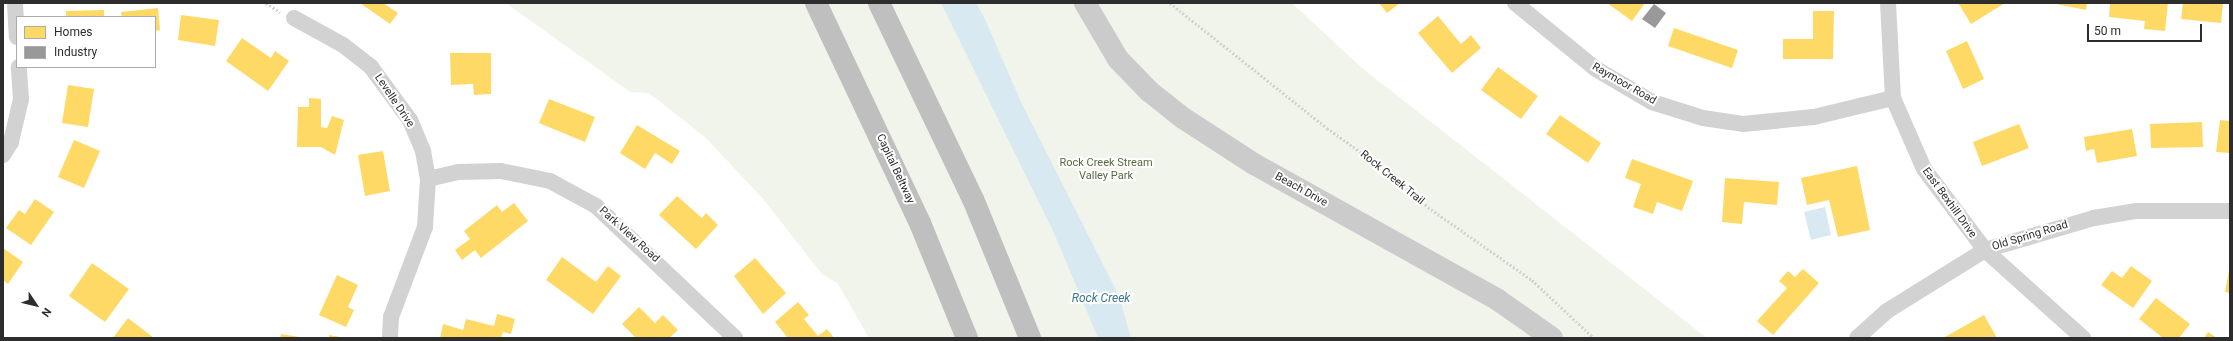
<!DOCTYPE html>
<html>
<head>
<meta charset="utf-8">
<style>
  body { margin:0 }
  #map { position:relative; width:2233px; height:341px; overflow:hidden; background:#fff; font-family:Roboto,sans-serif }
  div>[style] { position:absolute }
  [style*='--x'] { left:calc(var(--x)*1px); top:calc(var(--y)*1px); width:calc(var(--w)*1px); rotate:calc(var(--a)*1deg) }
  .green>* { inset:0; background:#f1f4eb }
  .water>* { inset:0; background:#d8e9f1 }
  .homes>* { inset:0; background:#ffd966 }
  .industry>* { inset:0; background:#999 }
  .path>* { height:2.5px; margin-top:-1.25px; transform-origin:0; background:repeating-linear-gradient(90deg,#d2d2d2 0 2px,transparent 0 4px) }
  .street>* { height:16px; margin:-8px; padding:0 8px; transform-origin:8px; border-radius:8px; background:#d2d2d2 }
  .secondary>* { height:22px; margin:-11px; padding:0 11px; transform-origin:11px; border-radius:11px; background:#cbcbcb }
  .highway>* { height:22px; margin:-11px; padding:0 11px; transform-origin:11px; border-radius:11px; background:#bfbfbf }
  span { translate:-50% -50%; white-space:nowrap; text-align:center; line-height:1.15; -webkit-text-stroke:4px #fff; paint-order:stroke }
  .street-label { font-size:11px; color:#2d2d2d }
  .park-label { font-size:11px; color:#54693b }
  .water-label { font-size:12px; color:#3c768f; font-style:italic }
  .frame { position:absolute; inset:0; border:4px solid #2d2d2d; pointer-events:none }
  .legend { position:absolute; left:16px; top:16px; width:140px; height:52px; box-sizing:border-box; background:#fff; border:1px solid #ababab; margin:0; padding:5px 7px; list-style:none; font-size:12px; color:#2d2d2d }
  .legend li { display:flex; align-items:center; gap:8px; height:20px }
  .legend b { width:20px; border:1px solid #ababab }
  .north { position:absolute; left:16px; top:285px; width:40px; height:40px; -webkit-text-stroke:3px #fff; paint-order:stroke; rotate:125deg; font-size:11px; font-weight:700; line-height:16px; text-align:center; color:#2d2d2d }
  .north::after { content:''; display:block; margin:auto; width:14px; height:18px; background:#2d2d2d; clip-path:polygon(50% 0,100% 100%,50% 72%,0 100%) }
  .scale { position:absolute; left:2087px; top:24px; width:115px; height:18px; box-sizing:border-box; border:2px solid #2d2d2d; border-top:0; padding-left:5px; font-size:12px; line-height:14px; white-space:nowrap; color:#2d2d2d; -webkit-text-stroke:3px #fff; paint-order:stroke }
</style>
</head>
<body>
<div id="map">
  <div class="green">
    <div style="clip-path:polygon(506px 3px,1292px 3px,1362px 68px,1707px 338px,869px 338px,838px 284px,822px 274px,764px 200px,705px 137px,649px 93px,630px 92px)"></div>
  </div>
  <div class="water">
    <div style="clip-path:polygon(941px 3px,976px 3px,984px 17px,1021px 102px,1119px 296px,1131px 338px,1098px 338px,1054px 233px)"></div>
    <div style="clip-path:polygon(1825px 207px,1831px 235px,1811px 240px,1804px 212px)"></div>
  </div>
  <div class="homes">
    <div style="clip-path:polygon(360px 3px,383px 3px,398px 13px,390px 24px)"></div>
    <div style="clip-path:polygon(1379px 3px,1400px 3px,1387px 13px)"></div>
    <div style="clip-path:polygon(1607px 3px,1645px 3px,1632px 21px)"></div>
    <div style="clip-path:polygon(1958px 3px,2005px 3px,1971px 24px)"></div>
    <div style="clip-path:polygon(2051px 3px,2087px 3px,2086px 10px)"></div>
    <div style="clip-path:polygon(2110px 3px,2168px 3px,2165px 31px,2144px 29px,2145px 21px,2109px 17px)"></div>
    <div style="clip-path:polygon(2183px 3px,2223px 3px,2221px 23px,2181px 19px)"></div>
    <div style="clip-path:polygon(158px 8px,160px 30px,155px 31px,155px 17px,122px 17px,121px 12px)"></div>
    <div style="clip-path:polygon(104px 10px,104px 17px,66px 17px,66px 11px)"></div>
    <div style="clip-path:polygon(1813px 11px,1834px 11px,1833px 59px,1783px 59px,1783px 39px,1813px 39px)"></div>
    <div style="clip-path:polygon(181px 15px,219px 20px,215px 46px,178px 40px)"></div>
    <div style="clip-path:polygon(1438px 16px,1461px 44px,1471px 35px,1481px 48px,1452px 73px,1418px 33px)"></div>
    <div style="clip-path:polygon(1674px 28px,1738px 50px,1732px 68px,1668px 46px)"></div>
    <div style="clip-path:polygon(242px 38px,271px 58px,275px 51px,289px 61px,268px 91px,226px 61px)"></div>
    <div style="clip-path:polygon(1967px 41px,1984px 79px,1963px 89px,1946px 51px)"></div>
    <div style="clip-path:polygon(450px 53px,491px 53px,491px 94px,474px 95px,473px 84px,451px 85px)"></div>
    <div style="clip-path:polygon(1498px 67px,1538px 96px,1521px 119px,1481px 90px)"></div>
    <div style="clip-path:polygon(68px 85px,94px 89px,88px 127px,62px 123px)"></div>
    <div style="clip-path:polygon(309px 98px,321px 99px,321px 127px,327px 128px,332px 116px,344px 120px,335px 155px,321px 147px,297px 147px,298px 107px,309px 107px)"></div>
    <div style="clip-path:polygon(549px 99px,595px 117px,585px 142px,539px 123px)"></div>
    <div style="clip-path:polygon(1560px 115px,1601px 143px,1588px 163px,1546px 134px)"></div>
    <div style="clip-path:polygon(2220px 120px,2230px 121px,2230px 153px,2216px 152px)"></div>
    <div style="clip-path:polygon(2202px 122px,2203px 147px,2151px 148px,2150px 124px)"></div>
    <div style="clip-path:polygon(2019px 124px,2029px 148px,1982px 166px,1973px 142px)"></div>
    <div style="clip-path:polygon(637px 125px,680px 151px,672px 164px,655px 153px,645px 169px,620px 153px)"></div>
    <div style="clip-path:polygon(2132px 129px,2137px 156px,2097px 163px,2094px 149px,2086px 151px,2084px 137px)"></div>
    <div style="clip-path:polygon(74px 140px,100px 151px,84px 188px,58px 177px)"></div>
    <div style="clip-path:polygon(383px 151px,390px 191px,365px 196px,358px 155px)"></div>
    <div style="clip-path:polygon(1632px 159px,1693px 181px,1682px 211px,1657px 202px,1653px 214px,1633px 207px,1641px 184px,1625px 178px)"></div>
    <div style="clip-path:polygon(1857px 166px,1870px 230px,1838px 237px,1829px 200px,1807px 205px,1801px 178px)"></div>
    <div style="clip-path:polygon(1725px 178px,1779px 182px,1777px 205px,1744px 202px,1742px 224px,1722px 222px)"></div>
    <div style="clip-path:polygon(677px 196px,702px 218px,706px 213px,718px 225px,696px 249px,659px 215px)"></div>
    <div style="clip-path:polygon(35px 199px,54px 212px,31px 245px,6px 228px,19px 210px,25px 214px)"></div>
    <div style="clip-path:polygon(514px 203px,528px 221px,481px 258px,475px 250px,462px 260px,455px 250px,470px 239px,464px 231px,497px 205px,502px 212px)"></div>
    <div style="clip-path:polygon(3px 248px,23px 262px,8px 284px,3px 280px)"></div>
    <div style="clip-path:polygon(562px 257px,596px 282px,608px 266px,621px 276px,593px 314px,546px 280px)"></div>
    <div style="clip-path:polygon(755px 258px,786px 293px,763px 314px,734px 276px)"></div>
    <div style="clip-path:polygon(92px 263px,129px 289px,105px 322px,69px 296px)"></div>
    <div style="clip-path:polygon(2131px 266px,2152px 281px,2133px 308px,2101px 285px,2112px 271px,2122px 278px)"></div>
    <div style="clip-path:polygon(1803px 269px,1819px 283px,1773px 335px,1757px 321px,1787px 288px,1779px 281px,1788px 271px,1795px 277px)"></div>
    <div style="clip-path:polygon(2229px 271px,2230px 271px,2230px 293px,2225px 292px)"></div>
    <div style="clip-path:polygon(337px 275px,358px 285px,348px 307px,354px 310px,346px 327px,319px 315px)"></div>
    <div style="clip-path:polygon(2156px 298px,2190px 324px,2179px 338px,2163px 338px,2139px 319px)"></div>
    <div style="clip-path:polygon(798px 302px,809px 315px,804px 319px,818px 336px,827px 329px,834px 338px,788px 338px,775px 322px)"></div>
    <div style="clip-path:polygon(639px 307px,655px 323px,663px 315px,678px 330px,669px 338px,636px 338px,622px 324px)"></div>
    <div style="clip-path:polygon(497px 314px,515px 319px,511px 334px,503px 332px,501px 338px,440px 338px,443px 324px,463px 330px,466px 319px,494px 326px)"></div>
    <div style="clip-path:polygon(1984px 315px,1997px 338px,1946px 338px,1945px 337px)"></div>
    <div style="clip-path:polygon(128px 318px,154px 338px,113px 338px)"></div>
    <div style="clip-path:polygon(2208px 332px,2217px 338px,2204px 338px)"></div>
    <div style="clip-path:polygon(281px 334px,300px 337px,300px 338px,280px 338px)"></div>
    <div style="clip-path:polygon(329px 335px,340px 337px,340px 338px,329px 338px)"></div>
  </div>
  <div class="industry">
    <div style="clip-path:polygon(1654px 4px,1666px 13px,1655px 28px,1642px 19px)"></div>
  </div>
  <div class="path">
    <div style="--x:266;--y:3;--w:17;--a:33"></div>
    <div style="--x:1170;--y:3;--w:201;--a:38.5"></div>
    <div style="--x:1327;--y:128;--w:72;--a:35.4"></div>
    <div style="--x:1386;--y:170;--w:56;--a:41.4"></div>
    <div style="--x:1428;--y:207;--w:127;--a:35.1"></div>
    <div style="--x:1532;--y:280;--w:85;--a:43.1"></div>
  </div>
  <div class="street">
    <div style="--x:15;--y:3;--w:34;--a:87"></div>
    <div style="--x:1515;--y:3;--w:104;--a:39.2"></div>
    <div style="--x:1596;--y:69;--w:65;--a:30.5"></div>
    <div style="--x:1652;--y:102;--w:53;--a:17.4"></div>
    <div style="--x:1703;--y:118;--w:40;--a:8.5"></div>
    <div style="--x:1743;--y:124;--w:71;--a:-5.6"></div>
    <div style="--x:1814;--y:117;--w:81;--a:-13.5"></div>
    <div style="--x:1888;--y:3;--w:95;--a:87"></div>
    <div style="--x:1893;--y:98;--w:77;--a:66.4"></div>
    <div style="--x:1924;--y:169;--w:101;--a:53"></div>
    <div style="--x:1985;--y:250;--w:132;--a:41.9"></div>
    <div style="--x:294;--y:18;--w:56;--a:28.9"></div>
    <div style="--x:343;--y:45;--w:36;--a:38"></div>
    <div style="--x:371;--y:67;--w:66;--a:53.7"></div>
    <div style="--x:410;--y:120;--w:34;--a:67"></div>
    <div style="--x:423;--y:151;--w:28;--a:80"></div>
    <div style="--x:428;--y:179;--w:48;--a:93.6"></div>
    <div style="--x:425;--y:227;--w:96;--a:110.7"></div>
    <div style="--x:391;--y:317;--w:21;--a:93"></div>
    <div style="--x:3;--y:155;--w:15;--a:-58"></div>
    <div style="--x:11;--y:142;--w:44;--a:-76.9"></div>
    <div style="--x:21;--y:99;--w:32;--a:-94"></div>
    <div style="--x:428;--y:179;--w:31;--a:-13"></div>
    <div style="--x:458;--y:172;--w:43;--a:-1.3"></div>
    <div style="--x:501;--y:171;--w:50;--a:11.5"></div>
    <div style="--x:550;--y:181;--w:52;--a:28.5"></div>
    <div style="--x:596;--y:206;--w:192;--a:43.5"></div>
    <div style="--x:1857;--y:338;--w:40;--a:-42"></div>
    <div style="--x:1887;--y:311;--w:115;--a:-31.9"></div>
    <div style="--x:1985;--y:250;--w:114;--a:-16.4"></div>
    <div style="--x:2094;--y:218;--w:43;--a:-9.5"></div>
    <div style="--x:2136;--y:211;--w:94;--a:0"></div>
  </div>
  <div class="secondary">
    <div style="--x:1085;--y:3;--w:65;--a:59.5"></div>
    <div style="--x:1118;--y:59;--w:45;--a:45.9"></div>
    <div style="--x:1149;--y:91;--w:43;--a:38.5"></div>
    <div style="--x:1183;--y:118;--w:85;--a:32.9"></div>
    <div style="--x:1254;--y:164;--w:279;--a:29.1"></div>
    <div style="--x:1498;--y:300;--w:66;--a:35.1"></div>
  </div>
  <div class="highway">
    <div style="--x:816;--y:3;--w:243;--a:64.7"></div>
    <div style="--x:920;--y:223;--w:124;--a:67.8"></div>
    <div style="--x:879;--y:3;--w:217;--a:64.4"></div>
    <div style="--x:973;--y:199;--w:150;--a:67.7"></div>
  </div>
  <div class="street-label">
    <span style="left:1624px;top:84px;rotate:30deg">Raymoor Road</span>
    <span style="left:394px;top:101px;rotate:56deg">Levelle Drive</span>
    <span style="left:895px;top:169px;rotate:65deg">Capital Beltway</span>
    <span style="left:1392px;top:178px;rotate:39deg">Rock Creek Trail</span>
    <span style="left:1301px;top:190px;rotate:29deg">Beach Drive</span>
    <span style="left:1949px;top:203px;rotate:54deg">East Bexhill Drive</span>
    <span style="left:629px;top:235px;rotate:42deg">Park View Road</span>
    <span style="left:2030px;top:236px;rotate:-17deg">Old Spring Road</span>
  </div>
  <div class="park-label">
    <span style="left:1106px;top:170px">Rock Creek Stream<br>Valley Park</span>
  </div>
  <div class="water-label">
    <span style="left:1101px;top:299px">Rock Creek</span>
  </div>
  <div class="frame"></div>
  <ul class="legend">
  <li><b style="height:11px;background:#ffd966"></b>Homes</li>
  <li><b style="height:11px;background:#999"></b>Industry</li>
  </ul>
  <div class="north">N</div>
  <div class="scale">50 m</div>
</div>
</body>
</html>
